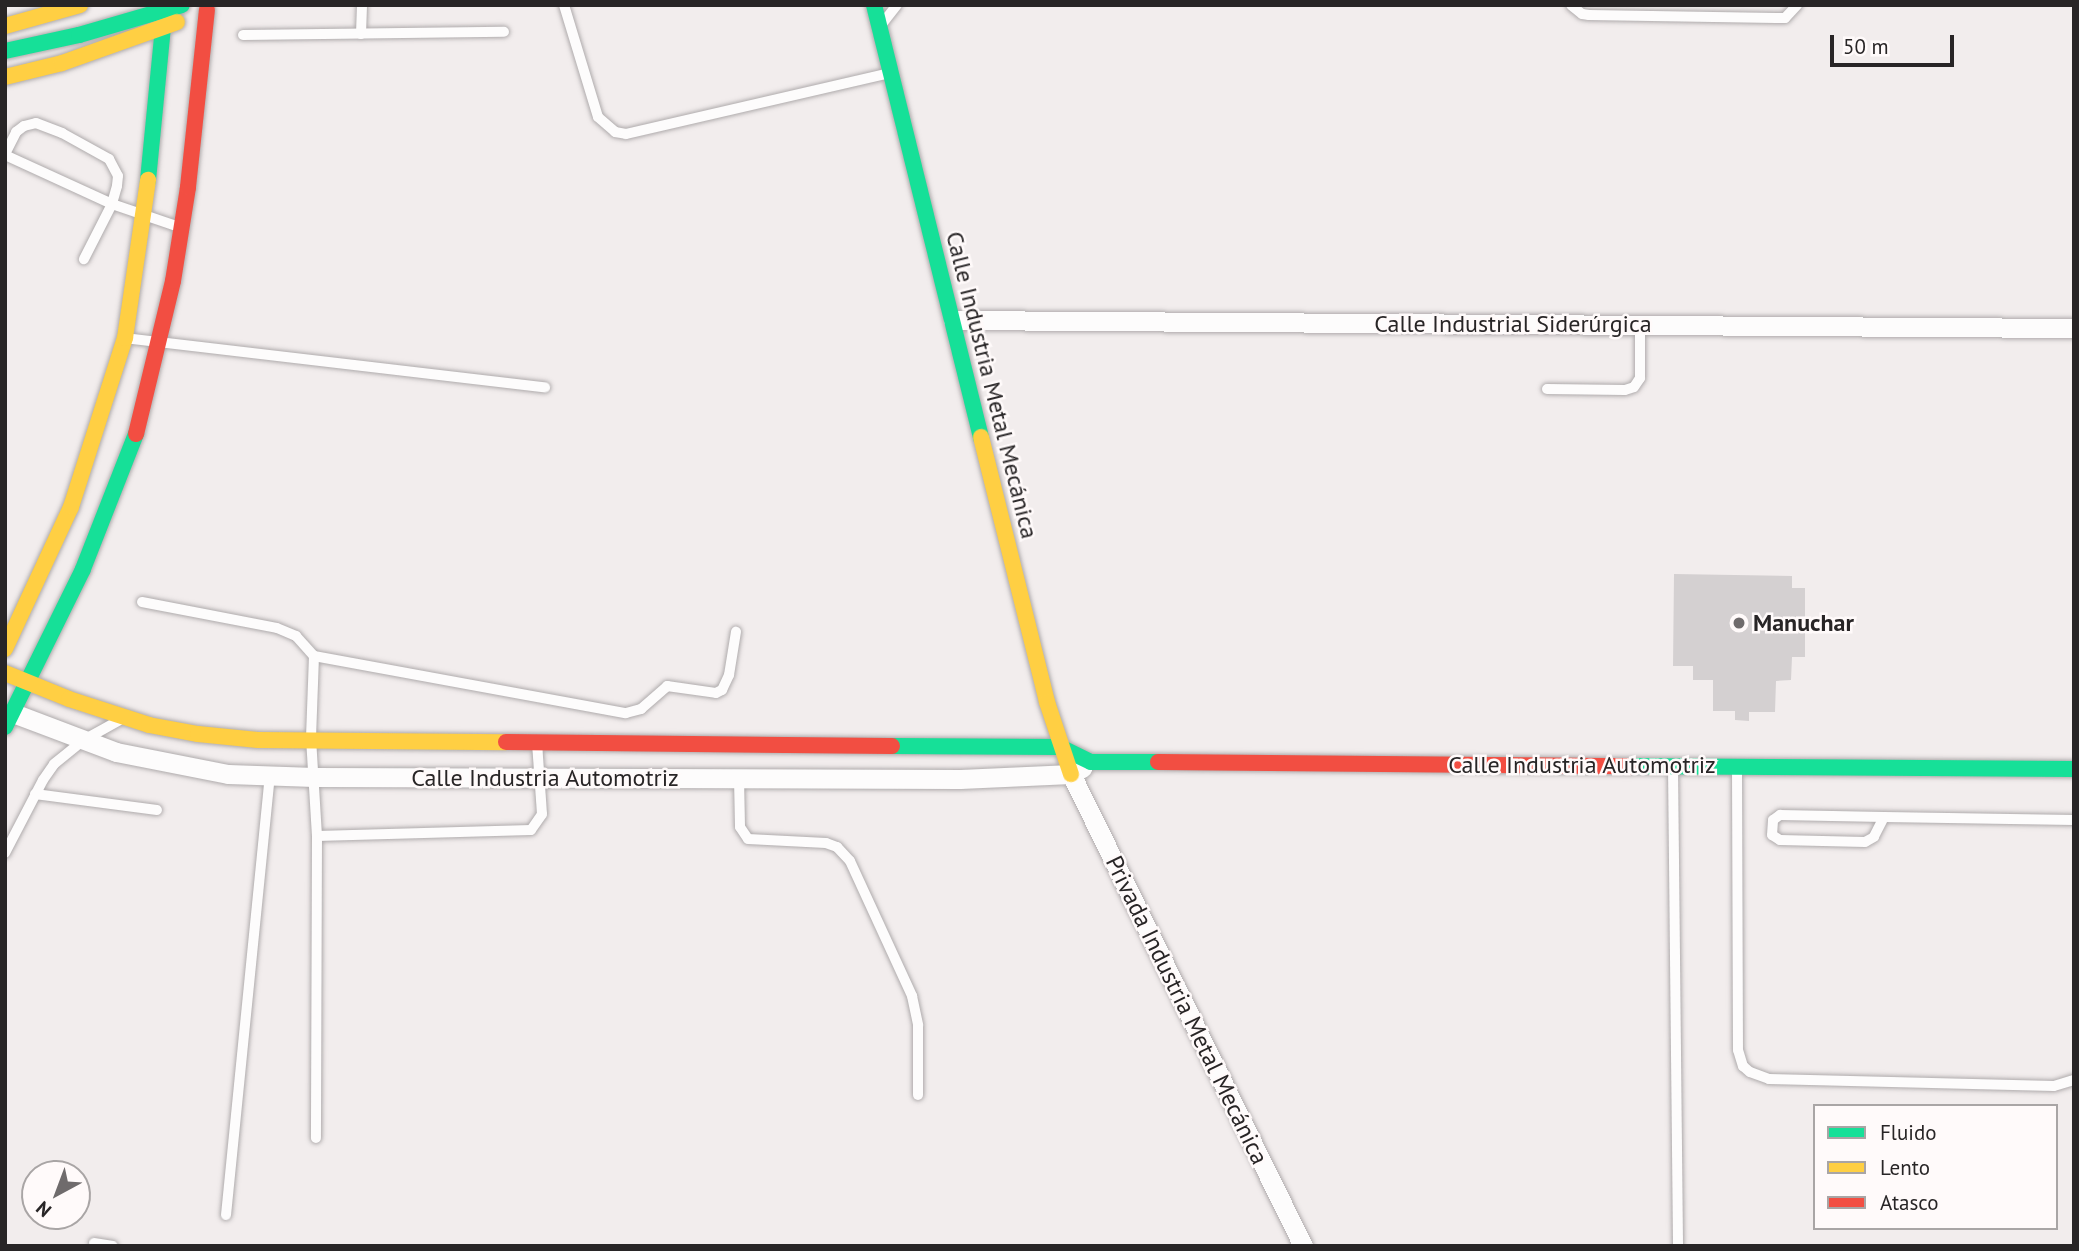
<!DOCTYPE html>
<html>
<head>
<meta charset="utf-8">
<style>
  body { margin:0 }
  #map { position:relative; width:2079px; height:1251px; overflow:hidden; background:#f2eded; font-family:"PT Sans",sans-serif }
  div>[style] { position:absolute }
  [style*='--x'] { left:calc(var(--x)*1px); top:calc(var(--y)*1px); width:calc(var(--w)*1px); rotate:calc(var(--a)*1deg) }
  .building>* { inset:0; background:#d4d0d1 }
  .roads { filter:drop-shadow(0 0 2px #afabac) drop-shadow(0 0 2px #afabac) }
  .lane>* { height:10px; margin:-5px; padding:0 5px; transform-origin:5px; border-radius:5px; background:#fdfcfc }
  .street>* { height:19px; margin:-9.5px; padding:0 9.5px; transform-origin:9.5px; border-radius:9.5px; background:#fdfcfc }
  .fast>* { height:16px; margin:-8px; padding:0 8px; transform-origin:8px; border-radius:8px; background:#16e098 }
  .slow>* { height:16px; margin:-8px; padding:0 8px; transform-origin:8px; border-radius:8px; background:#ffcf43 }
  .jam>* { height:16px; margin:-8px; padding:0 8px; transform-origin:8px; border-radius:8px; background:#f24e42 }
  .dots>* { width:19px; height:19px; translate:-50% -50%; box-sizing:border-box; border:4px solid #fffafa; border-radius:50% }
  span { translate:-50% -50%; white-space:nowrap; text-align:center; line-height:1.15; -webkit-text-stroke:5px #fffafa; paint-order:stroke }
  .street-label { font-size:24px; color:#282526 }
  .poi-label { font-size:24px; color:#282526; font-weight:700 }
  .left { translate:0 -50%; text-align:left }
  .frame { position:absolute; inset:0; border:7px solid #282526; pointer-events:none }
  .legend { position:absolute; left:1813px; top:1104px; width:245px; height:126px; box-sizing:border-box; background:#fffafa; border:2px solid #a9a5a5; margin:0; padding:9px 12px; list-style:none; font-size:21px; color:#282526 }
  .legend li { display:flex; align-items:center; gap:14px; height:35px }
  .legend b { width:35px; border:2px solid #a9a5a5 }
  .north { position:absolute; left:21px; top:1160px; width:70px; height:70px; box-sizing:border-box; background:#fffafa; border:2px solid #a9a5a5; border-radius:50%; rotate:221deg; font-size:19px; font-weight:700; line-height:28px; text-align:center; color:#282526 }
  .north::after { content:''; display:block; margin:auto; width:24px; height:32px; background:#6f6b6c; clip-path:polygon(50% 0,100% 100%,50% 72%,0 100%) }
  .scale { position:absolute; left:1830px; top:35px; width:124px; height:32px; box-sizing:border-box; border:4px solid #282526; border-top:0; padding-left:9px; font-size:21px; line-height:24px; white-space:nowrap; color:#282526; -webkit-text-stroke:5px #fffafa; paint-order:stroke }
</style>
</head>
<body>
<div id="map">
  <div class="building">
    <div style="clip-path:polygon(1674px 574px,1792px 576px,1792px 588px,1805px 588px,1805px 657px,1792px 657px,1791px 680px,1776px 681px,1775px 712px,1749px 712px,1749px 721px,1735px 720px,1735px 711px,1713px 711px,1713px 680px,1693px 680px,1693px 666px,1673px 666px)"></div>
  </div>
  <div class="roads">
    <div class="lane">
      <div style="--x:564;--y:5;--w:117;--a:73.1"></div>
      <div style="--x:598;--y:117;--w:23;--a:41"></div>
      <div style="--x:615;--y:132;--w:11;--a:10"></div>
      <div style="--x:626;--y:134;--w:272;--a:-13"></div>
      <div style="--x:1571;--y:5;--w:14;--a:39"></div>
      <div style="--x:1582;--y:14;--w:7;--a:8"></div>
      <div style="--x:1589;--y:15;--w:187;--a:0.9"></div>
      <div style="--x:1776;--y:18;--w:9;--a:0"></div>
      <div style="--x:1785;--y:18;--w:18;--a:-47"></div>
      <div style="--x:882;--y:24;--w:24;--a:-52"></div>
      <div style="--x:361;--y:34;--w:29;--a:-88"></div>
      <div style="--x:243;--y:35;--w:261;--a:-0.7"></div>
      <div style="--x:5;--y:154;--w:25;--a:-63"></div>
      <div style="--x:16;--y:132;--w:10;--a:-37"></div>
      <div style="--x:24;--y:126;--w:12;--a:-14"></div>
      <div style="--x:36;--y:123;--w:28;--a:21"></div>
      <div style="--x:62;--y:133;--w:54;--a:29"></div>
      <div style="--x:109;--y:159;--w:19;--a:62"></div>
      <div style="--x:118;--y:176;--w:10;--a:96"></div>
      <div style="--x:117;--y:186;--w:19;--a:106"></div>
      <div style="--x:112;--y:204;--w:62;--a:117"></div>
      <div style="--x:5;--y:155;--w:118;--a:24.6"></div>
      <div style="--x:112;--y:204;--w:71;--a:18.9"></div>
      <div style="--x:125;--y:338;--w:423;--a:6.7"></div>
      <div style="--x:1547;--y:389;--w:78;--a:0.7"></div>
      <div style="--x:1625;--y:390;--w:9;--a:-18"></div>
      <div style="--x:1634;--y:387;--w:11;--a:-56"></div>
      <div style="--x:1640;--y:378;--w:53;--a:-90"></div>
      <div style="--x:142;--y:602;--w:137;--a:10.9"></div>
      <div style="--x:277;--y:628;--w:21;--a:23"></div>
      <div style="--x:296;--y:636;--w:27;--a:48"></div>
      <div style="--x:314;--y:656;--w:82;--a:92.1"></div>
      <div style="--x:311;--y:738;--w:98;--a:86.5"></div>
      <div style="--x:317;--y:836;--w:302;--a:90.2"></div>
      <div style="--x:314;--y:656;--w:317;--a:10.4"></div>
      <div style="--x:626;--y:713;--w:16;--a:-15"></div>
      <div style="--x:641;--y:709;--w:35;--a:-41"></div>
      <div style="--x:667;--y:686;--w:49;--a:8.1"></div>
      <div style="--x:716;--y:693;--w:7;--a:-27"></div>
      <div style="--x:722;--y:690;--w:17;--a:-65"></div>
      <div style="--x:729;--y:675;--w:44;--a:-80.8"></div>
      <div style="--x:1673;--y:766;--w:480;--a:89.4"></div>
      <div style="--x:1737;--y:767;--w:283;--a:89.8"></div>
      <div style="--x:1738;--y:1050;--w:17;--a:73"></div>
      <div style="--x:1743;--y:1066;--w:9;--a:41"></div>
      <div style="--x:1750;--y:1072;--w:20;--a:20"></div>
      <div style="--x:1769;--y:1079;--w:285;--a:1.4"></div>
      <div style="--x:2054;--y:1086;--w:21;--a:-17"></div>
      <div style="--x:739;--y:778;--w:49;--a:88.8"></div>
      <div style="--x:740;--y:827;--w:14;--a:56"></div>
      <div style="--x:748;--y:839;--w:78;--a:2.9"></div>
      <div style="--x:826;--y:843;--w:12;--a:20"></div>
      <div style="--x:837;--y:847;--w:19;--a:47"></div>
      <div style="--x:850;--y:861;--w:149;--a:65.3"></div>
      <div style="--x:912;--y:996;--w:30;--a:78"></div>
      <div style="--x:918;--y:1025;--w:70;--a:90"></div>
      <div style="--x:35;--y:794;--w:123;--a:7.5"></div>
      <div style="--x:1884;--y:817;--w:22;--a:117"></div>
      <div style="--x:1874;--y:837;--w:10;--a:151"></div>
      <div style="--x:1865;--y:842;--w:85;--a:-178.7"></div>
      <div style="--x:1780;--y:840;--w:9;--a:-148"></div>
      <div style="--x:1772;--y:835;--w:15;--a:-86"></div>
      <div style="--x:1773;--y:820;--w:9;--a:-36"></div>
      <div style="--x:1780;--y:815;--w:104;--a:1.1"></div>
      <div style="--x:1884;--y:817;--w:190;--a:0.9"></div>
      <div style="--x:317;--y:836;--w:214;--a:-1.6"></div>
      <div style="--x:531;--y:830;--w:19;--a:-55"></div>
      <div style="--x:542;--y:814;--w:71;--a:-94"></div>
      <div style="--x:5;--y:853;--w:82;--a:-62.5"></div>
      <div style="--x:43;--y:780;--w:19;--a:-55"></div>
      <div style="--x:54;--y:764;--w:36;--a:-39"></div>
      <div style="--x:82;--y:741;--w:43;--a:-28.9"></div>
      <div style="--x:226;--y:1215;--w:441;--a:-84.3"></div>
      <div style="--x:94;--y:1243;--w:19;--a:9"></div>
    </div>
    <div class="street">
      <div style="--x:953;--y:320;--w:1121;--a:0.41"></div>
      <div style="--x:13;--y:713;--w:110;--a:20.7"></div>
      <div style="--x:116;--y:752;--w:114;--a:11.1"></div>
      <div style="--x:228;--y:774;--w:86;--a:2"></div>
      <div style="--x:314;--y:777;--w:646;--a:0.18"></div>
      <div style="--x:960;--y:779;--w:111;--a:-2.6"></div>
      <div style="--x:1071;--y:774;--w:13;--a:-29"></div>
      <div style="--x:1071;--y:774;--w:526;--a:63.82"></div>
    </div>
    <div class="fast">
      <div style="--x:874;--y:5;--w:445;--a:76.1"></div>
      <div style="--x:5;--y:51;--w:76;--a:-12.2"></div>
      <div style="--x:79;--y:35;--w:107;--a:-16.2"></div>
      <div style="--x:148;--y:180;--w:153;--a:-84.4"></div>
      <div style="--x:5;--y:727;--w:176;--a:-63.7"></div>
      <div style="--x:83;--y:569;--w:145;--a:-68.6"></div>
      <div style="--x:892;--y:746;--w:168;--a:0.3"></div>
      <div style="--x:1060;--y:747;--w:34;--a:26"></div>
      <div style="--x:1091;--y:762;--w:67;--a:0"></div>
      <div style="--x:1633;--y:766;--w:441;--a:0.4"></div>
    </div>
    <div class="slow">
      <div style="--x:5;--y:26;--w:78;--a:-15.6"></div>
      <div style="--x:5;--y:77;--w:59;--a:-13.8"></div>
      <div style="--x:62;--y:63;--w:122;--a:-19.6"></div>
      <div style="--x:981;--y:437;--w:273;--a:76"></div>
      <div style="--x:1047;--y:702;--w:76;--a:71.6"></div>
      <div style="--x:5;--y:649;--w:157;--a:-65.1"></div>
      <div style="--x:71;--y:507;--w:177;--a:-72.3"></div>
      <div style="--x:125;--y:338;--w:160;--a:-81.7"></div>
      <div style="--x:5;--y:673;--w:69;--a:22.1"></div>
      <div style="--x:69;--y:699;--w:84;--a:18"></div>
      <div style="--x:149;--y:725;--w:50;--a:10.4"></div>
      <div style="--x:198;--y:734;--w:60;--a:5.7"></div>
      <div style="--x:258;--y:740;--w:248;--a:0.5"></div>
    </div>
    <div class="jam">
      <div style="--x:136;--y:434;--w:157;--a:-76.4"></div>
      <div style="--x:173;--y:281;--w:95;--a:-80.9"></div>
      <div style="--x:188;--y:187;--w:178;--a:-83.9"></div>
      <div style="--x:506;--y:742;--w:386;--a:0.6"></div>
      <div style="--x:1158;--y:762;--w:475;--a:0.5"></div>
    </div>
  </div>
  <div class="dots">
    <div style="left:1739px;top:623px;background:#6f6b6c"></div>
  </div>
  <div class="street-label">
    <span style="left:1513px;top:324px">Calle Industrial Siderúrgica</span>
    <span style="left:992px;top:385px;rotate:76deg">Calle Industria Metal Mecánica</span>
    <span style="left:1582px;top:765px">Calle Industria Automotriz</span>
    <span style="left:545px;top:778px">Calle Industria Automotriz</span>
    <span style="left:1187px;top:1010px;rotate:64deg">Privada Industria Metal Mecánica</span>
  </div>
  <div class="poi-label">
    <span class="left" style="left:1753px;top:623px">Manuchar</span>
  </div>
  <div class="frame"></div>
  <ul class="legend">
  <li><b style="height:9px;background:#16e098"></b>Fluido</li>
  <li><b style="height:9px;background:#ffcf43"></b>Lento</li>
  <li><b style="height:9px;background:#f24e42"></b>Atasco</li>
  </ul>
  <div class="north">N</div>
  <div class="scale">50 m</div>
</div>
</body>
</html>
